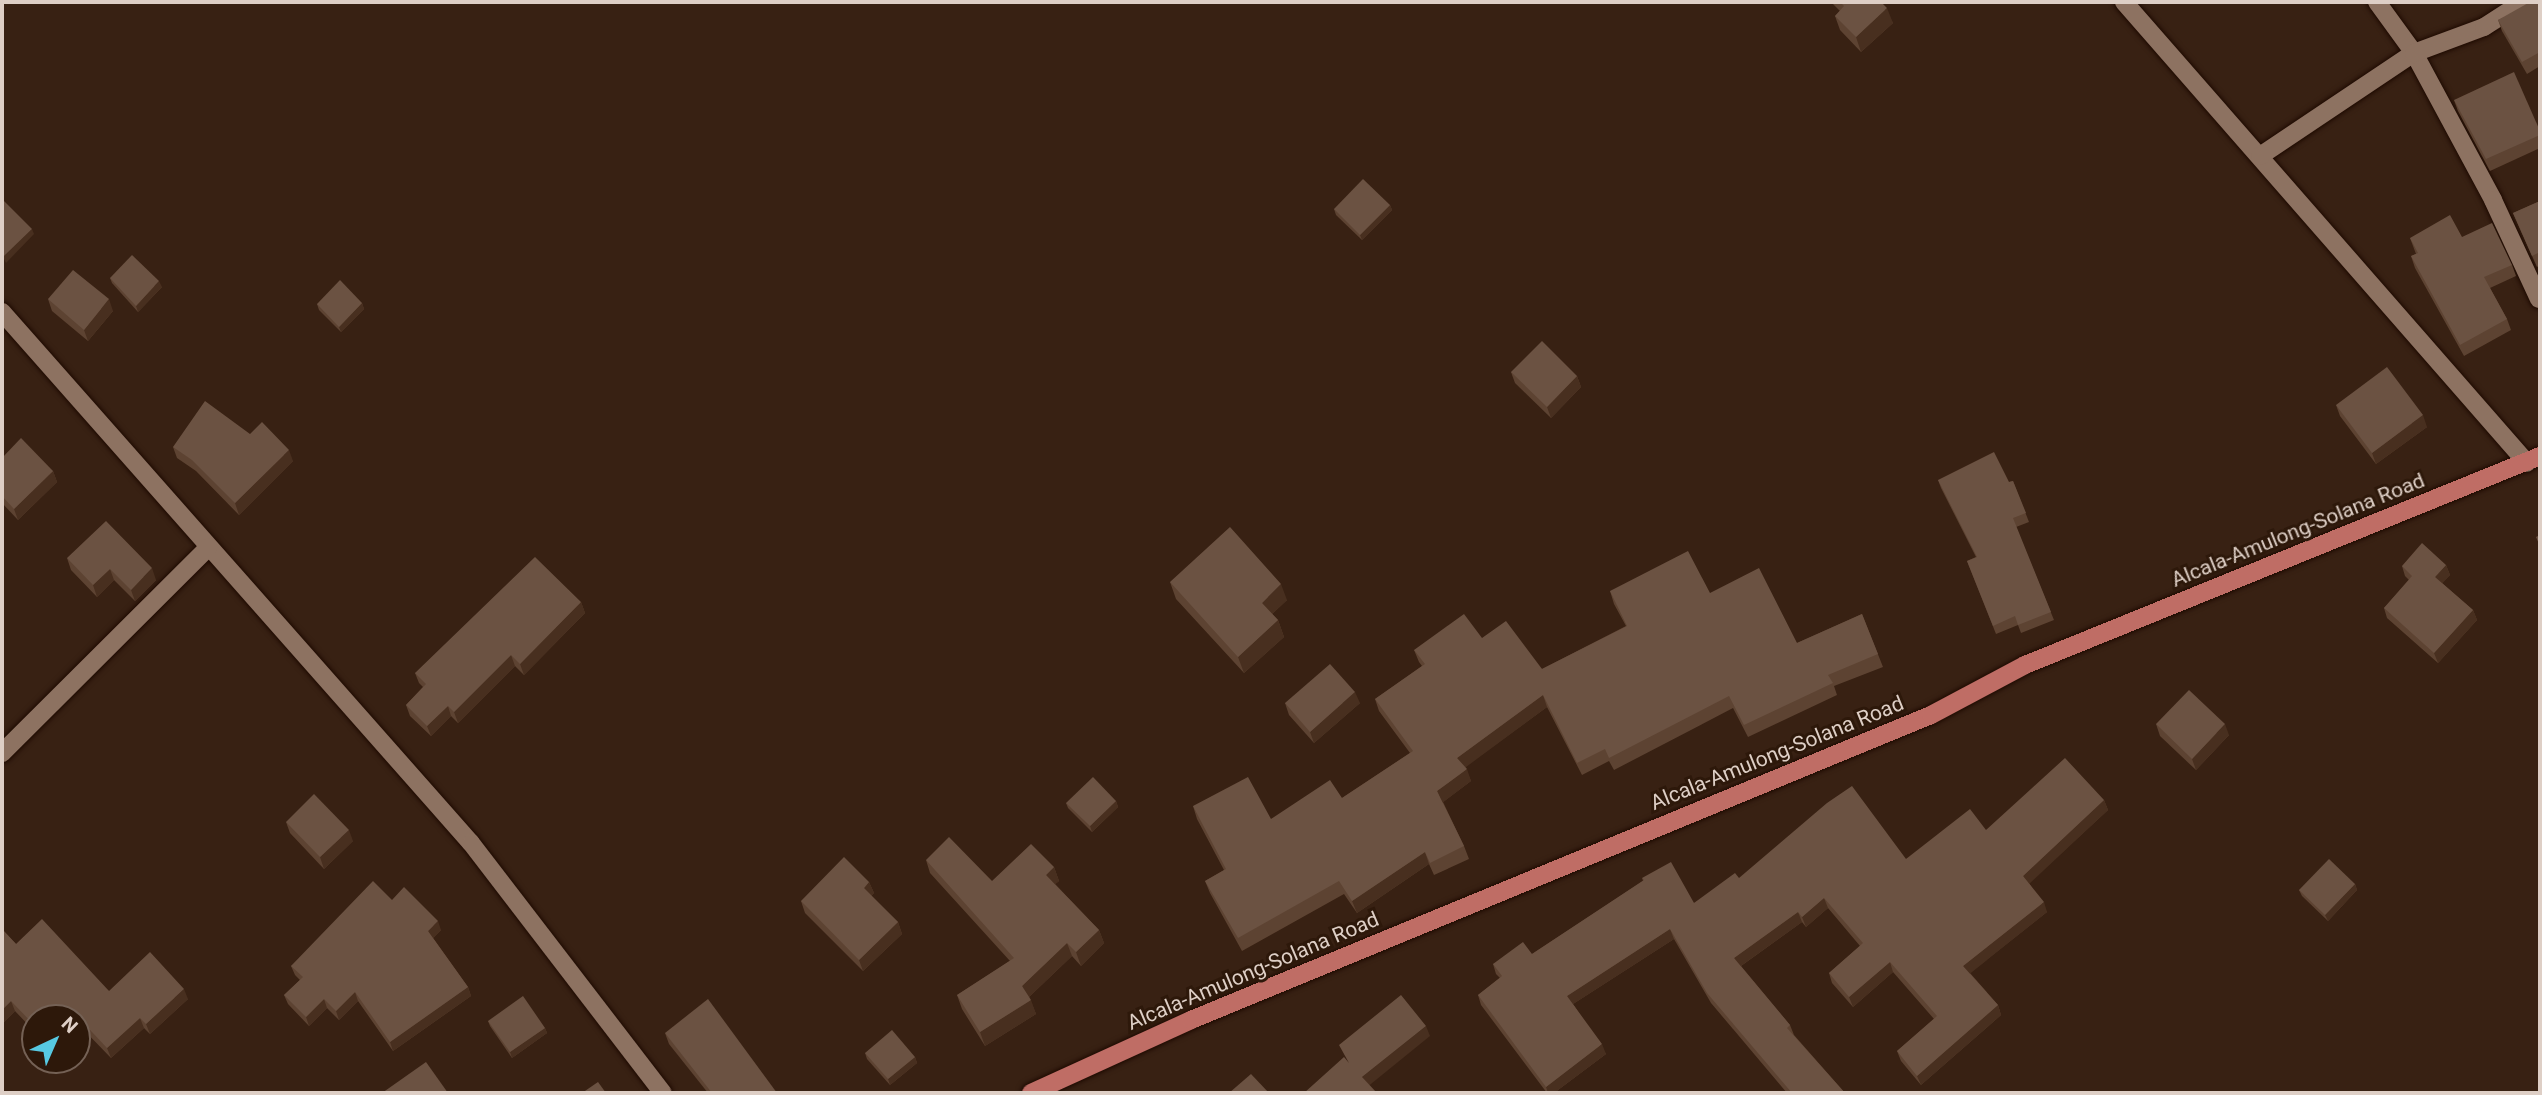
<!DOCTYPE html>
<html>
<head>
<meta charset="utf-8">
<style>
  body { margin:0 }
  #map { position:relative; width:2542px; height:1095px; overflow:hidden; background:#382113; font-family:Roboto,sans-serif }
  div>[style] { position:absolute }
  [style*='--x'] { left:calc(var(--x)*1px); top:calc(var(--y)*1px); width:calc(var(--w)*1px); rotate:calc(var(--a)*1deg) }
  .roads { filter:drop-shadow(0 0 2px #1e0a01) drop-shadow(0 0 2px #1e0a01) }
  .minor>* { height:18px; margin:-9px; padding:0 9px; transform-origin:9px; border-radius:9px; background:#8d7261 }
  .major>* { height:18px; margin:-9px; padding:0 9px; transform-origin:9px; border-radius:9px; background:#bf6d65 }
  .wall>* { inset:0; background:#5d4332 }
  .shaded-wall>* { inset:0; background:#482f1f }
  .building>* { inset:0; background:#6b5242 }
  span { translate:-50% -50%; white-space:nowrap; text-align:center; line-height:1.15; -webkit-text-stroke:6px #2d180a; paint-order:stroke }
  .street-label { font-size:21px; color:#decfc6 }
  .frame { position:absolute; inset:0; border:4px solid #decfc6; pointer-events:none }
  .north { position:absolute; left:21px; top:1004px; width:70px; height:70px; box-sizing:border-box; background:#2d180a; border:2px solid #746155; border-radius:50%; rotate:44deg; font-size:19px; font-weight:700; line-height:28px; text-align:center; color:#decfc6 }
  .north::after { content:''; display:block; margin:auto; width:24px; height:32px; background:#57c9e2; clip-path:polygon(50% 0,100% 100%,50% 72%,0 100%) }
</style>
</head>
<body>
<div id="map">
  <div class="roads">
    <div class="minor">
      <div style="--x:2124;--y:2;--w:612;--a:48.84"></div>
      <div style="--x:2377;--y:2;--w:63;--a:54"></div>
      <div style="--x:2414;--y:53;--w:167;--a:61.7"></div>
      <div style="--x:2493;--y:200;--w:109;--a:65.1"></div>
      <div style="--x:2260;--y:156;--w:185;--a:-33.8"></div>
      <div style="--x:2414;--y:53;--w:75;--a:-20.4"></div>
      <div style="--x:2484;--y:27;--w:46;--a:-32.7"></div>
      <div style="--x:2;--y:312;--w:708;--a:48.55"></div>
      <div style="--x:471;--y:843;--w:315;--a:52.5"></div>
      <div style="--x:2;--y:753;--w:291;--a:-44.9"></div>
    </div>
    <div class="major">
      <div style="--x:1031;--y:1093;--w:176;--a:-24.5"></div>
      <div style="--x:1191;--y:1020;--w:800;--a:-22.4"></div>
      <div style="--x:1931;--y:715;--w:106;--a:-28"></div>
      <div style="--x:2025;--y:665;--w:556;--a:-22.09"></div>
    </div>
  </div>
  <div class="wall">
    <div style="clip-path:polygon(1831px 2px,1881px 2px,1893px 23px,1861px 52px,1840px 30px,1835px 16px,1840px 11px)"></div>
    <div style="clip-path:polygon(2540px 2px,2540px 66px,2527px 74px,2502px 31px,2498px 20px)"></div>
    <div style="clip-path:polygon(2454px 100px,2540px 131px,2540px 148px,2490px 171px,2458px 111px)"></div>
    <div style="clip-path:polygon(2540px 201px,2540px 265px,2537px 267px,2513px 213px)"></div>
    <div style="clip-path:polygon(1390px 205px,1392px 210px,1362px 240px,1336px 215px,1334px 209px)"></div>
    <div style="clip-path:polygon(2462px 237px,2512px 265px,2516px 276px,2490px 288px,2507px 319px,2511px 330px,2464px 356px,2415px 268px,2411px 256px,2416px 254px,2410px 238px)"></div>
    <div style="clip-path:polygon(110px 278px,162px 287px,138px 312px,112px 283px)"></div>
    <div style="clip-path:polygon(48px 299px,113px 311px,88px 341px,52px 311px)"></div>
    <div style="clip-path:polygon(362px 303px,364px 309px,341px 332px,319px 310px,317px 304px)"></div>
    <div style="clip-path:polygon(1511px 372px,1577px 376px,1581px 387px,1551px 418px,1515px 383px)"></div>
    <div style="clip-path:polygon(2336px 405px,2427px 427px,2376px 464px,2340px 416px)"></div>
    <div style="clip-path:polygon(250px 434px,293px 461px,239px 515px,196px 471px,177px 458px,173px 447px)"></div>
    <div style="clip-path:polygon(2px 458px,53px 471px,57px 482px,18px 520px,2px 503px)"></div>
    <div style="clip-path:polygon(1938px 480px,2009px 482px,2013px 481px,2029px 522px,2016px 527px,2054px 620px,2021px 633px,2018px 625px,1996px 634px,1967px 561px,1976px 557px,1941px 488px)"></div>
    <div style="clip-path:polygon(67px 558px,156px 580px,135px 601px,114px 580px,97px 597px,71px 570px)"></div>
    <div style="clip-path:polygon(2446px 565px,2450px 575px,2442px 583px,2473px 610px,2477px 620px,2438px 663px,2387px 618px,2384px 608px,2409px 580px,2405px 576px,2402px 566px)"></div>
    <div style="clip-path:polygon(1170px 582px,1287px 600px,1272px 614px,1278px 620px,1284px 637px,1244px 673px,1176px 599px)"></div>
    <div style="clip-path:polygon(1610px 591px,1710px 593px,1797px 643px,1862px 614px,1883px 667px,1834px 686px,1837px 695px,1748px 737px,1733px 708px,1614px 770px,1609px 761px,1582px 775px,1547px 707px,1465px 767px,1471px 781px,1443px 802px,1464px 846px,1469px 859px,1434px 875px,1429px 864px,1357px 913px,1344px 894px,1242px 951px,1210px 893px,1205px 881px,1224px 870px,1197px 819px,1193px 806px,1271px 819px,1342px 798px,1410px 753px,1379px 711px,1375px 699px,1422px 666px,1419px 662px,1414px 650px,1482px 638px,1542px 669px,1626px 626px,1614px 604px)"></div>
    <div style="clip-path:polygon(581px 602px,585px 613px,524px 675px,515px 666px,458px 723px,451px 716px,431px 736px,410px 716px,406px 705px,423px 687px,419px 683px,415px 673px)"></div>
    <div style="clip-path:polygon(1285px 703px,1360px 703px,1314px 743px,1289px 715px)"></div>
    <div style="clip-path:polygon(2156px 724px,2229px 735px,2196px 770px,2160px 736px)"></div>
    <div style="clip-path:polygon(2104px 800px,2108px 810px,2029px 883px,2047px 912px,1970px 973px,1998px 1005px,2001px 1015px,1921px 1085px,1901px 1061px,1897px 1051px,1934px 1019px,1893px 972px,1853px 1007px,1832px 983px,1829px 973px,1860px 946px,1828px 908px,1806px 927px,1802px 922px,1741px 966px,1790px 1025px,1794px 1035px,1845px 1093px,1787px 1093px,1711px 1003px,1674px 939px,1573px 1004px,1606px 1054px,1554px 1093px,1547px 1093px,1481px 1005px,1478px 995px,1500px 978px,1496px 974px,1493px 964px,1532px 954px,1643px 881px,1642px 878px,1694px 903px,1739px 878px,1906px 859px,1986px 830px)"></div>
    <div style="clip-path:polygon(1116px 801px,1118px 807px,1092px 832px,1068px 808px,1066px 803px)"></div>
    <div style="clip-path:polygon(286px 822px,353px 841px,324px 869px,290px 833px)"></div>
    <div style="clip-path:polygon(926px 860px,992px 881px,1054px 867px,1059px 881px,1055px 884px,1099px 930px,1104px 943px,1081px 966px,1072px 956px,1029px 997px,1036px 1014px,985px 1046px,962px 1009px,957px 995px,1010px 961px,930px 873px)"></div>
    <div style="clip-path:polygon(869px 882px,874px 893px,871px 896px,898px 922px,902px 934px,863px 971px,805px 913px,801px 901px)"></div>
    <div style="clip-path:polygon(2355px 884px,2357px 890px,2328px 921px,2302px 896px,2299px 890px)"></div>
    <div style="clip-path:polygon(392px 900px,441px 930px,433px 938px,468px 987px,471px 996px,393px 1051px,358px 1001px,339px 1020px,327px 1008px,309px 1026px,288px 1004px,284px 995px,300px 980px,295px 975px,291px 966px)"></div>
    <div style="clip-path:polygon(2px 929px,16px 944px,109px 991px,188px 999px,150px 1034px,144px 1028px,111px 1058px,79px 1025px,77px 1027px,77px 1018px,35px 1018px,35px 1032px,15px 1011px,2px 1024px)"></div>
    <div style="clip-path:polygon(488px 1021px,545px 1028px,547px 1033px,512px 1058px,490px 1026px)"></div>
    <div style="clip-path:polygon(665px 1033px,777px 1093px,708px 1093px,669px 1044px)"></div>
    <div style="clip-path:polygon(865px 1053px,915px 1057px,917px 1063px,890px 1085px,867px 1059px)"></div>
  </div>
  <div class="shaded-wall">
    <div style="clip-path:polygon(1887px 8px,1893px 23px,1861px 52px,1856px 37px)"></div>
    <div style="clip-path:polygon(1390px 205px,1392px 210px,1362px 240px,1360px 235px)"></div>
    <div style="clip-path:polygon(32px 229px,34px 234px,6px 263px,3px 257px)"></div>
    <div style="clip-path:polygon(159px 281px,162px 287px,138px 312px,136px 306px)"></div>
    <div style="clip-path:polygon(109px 299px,113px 311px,88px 341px,84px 330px)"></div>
    <div style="clip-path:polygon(362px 303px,364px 309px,341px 332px,339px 327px)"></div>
    <div style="clip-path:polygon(1577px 376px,1581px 387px,1551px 418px,1547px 407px)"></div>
    <div style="clip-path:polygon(2423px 415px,2427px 427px,2376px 464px,2372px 453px)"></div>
    <div style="clip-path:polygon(289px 450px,293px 461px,239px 515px,235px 503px)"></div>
    <div style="clip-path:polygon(53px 471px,57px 482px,18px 520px,14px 509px)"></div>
    <div style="clip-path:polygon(2446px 565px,2450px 575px,2439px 587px,2435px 577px)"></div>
    <div style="clip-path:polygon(152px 568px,156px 580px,135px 601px,131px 590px)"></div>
    <div style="clip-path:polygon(110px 569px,114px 580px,97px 597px,93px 585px)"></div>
    <div style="clip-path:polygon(1281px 584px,1287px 600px,1267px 619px,1262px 603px)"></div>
    <div style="clip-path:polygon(581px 602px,585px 613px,524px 675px,520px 664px)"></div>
    <div style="clip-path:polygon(2473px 610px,2477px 620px,2438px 663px,2434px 653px)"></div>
    <div style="clip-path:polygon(1278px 620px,1284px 637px,1244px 673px,1238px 657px)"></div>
    <div style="clip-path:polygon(511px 655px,515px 666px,458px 723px,454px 712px)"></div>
    <div style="clip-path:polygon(1355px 692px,1360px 703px,1314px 743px,1310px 732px)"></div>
    <div style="clip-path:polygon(1543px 695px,1547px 707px,1462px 770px,1457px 758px)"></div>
    <div style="clip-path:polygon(448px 706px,451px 716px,431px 736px,427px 726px)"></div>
    <div style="clip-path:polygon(2225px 724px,2229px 735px,2196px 770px,2192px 759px)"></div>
    <div style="clip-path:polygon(1467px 769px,1471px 781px,1442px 803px,1437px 791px)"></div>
    <div style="clip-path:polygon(2104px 800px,2108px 810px,2027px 886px,2023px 876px)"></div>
    <div style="clip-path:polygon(1116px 801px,1118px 807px,1092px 832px,1090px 826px)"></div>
    <div style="clip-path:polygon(349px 830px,353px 841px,324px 869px,320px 857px)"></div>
    <div style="clip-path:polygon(1425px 852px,1429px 864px,1357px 913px,1352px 901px)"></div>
    <div style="clip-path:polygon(1054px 867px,1059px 881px,1051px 888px,1046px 875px)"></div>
    <div style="clip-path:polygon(869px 882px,874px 893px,868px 900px,864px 888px)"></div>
    <div style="clip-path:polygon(2355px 884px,2357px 890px,2328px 921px,2325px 915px)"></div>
    <div style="clip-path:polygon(1824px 898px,1828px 908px,1806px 927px,1802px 917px)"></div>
    <div style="clip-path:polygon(2044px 902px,2047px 912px,1967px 976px,1963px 966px)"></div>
    <div style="clip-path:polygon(1798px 912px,1802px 922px,1738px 968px,1734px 958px)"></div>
    <div style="clip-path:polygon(438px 921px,441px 930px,431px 940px,428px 931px)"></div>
    <div style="clip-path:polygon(898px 922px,902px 934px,863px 971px,859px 960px)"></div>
    <div style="clip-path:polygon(1670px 929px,1674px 939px,1570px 1006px,1567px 996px)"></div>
    <div style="clip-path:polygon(1099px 930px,1104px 943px,1081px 966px,1076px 952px)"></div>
    <div style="clip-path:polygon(1067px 943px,1072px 956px,1027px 999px,1022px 986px)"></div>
    <div style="clip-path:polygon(1890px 962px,1893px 972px,1853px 1007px,1849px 997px)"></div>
    <div style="clip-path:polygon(468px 987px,471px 996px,393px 1051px,390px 1042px)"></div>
    <div style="clip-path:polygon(184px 989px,188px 999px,150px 1034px,146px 1024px)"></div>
    <div style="clip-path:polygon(355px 992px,358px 1001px,339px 1020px,336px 1011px)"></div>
    <div style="clip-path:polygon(324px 999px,327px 1008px,309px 1026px,306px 1017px)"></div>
    <div style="clip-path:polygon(1031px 1000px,1036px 1014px,985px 1046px,980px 1032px)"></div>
    <div style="clip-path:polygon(11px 1001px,15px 1011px,2px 1024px,2px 1010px)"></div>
    <div style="clip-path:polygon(1998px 1005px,2001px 1015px,1921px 1085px,1917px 1076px)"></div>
    <div style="clip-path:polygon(140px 1018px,144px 1028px,111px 1058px,107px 1048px)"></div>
    <div style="clip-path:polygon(1426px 1026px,1430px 1036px,1366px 1088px,1362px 1077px)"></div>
    <div style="clip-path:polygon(545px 1028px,547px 1033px,512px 1058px,510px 1052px)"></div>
    <div style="clip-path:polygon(1602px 1044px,1606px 1054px,1554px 1093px,1548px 1093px,1546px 1087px)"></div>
    <div style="clip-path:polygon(915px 1057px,917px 1063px,890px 1085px,888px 1079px)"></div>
  </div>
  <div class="building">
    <div style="clip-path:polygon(1840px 2px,1881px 2px,1887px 8px,1856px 37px,1835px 16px,1844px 6px)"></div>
    <div style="clip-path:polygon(2530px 2px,2540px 2px,2540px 52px,2522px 62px,2498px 20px)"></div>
    <div style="clip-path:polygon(2514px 72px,2540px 131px,2540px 135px,2486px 159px,2454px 100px)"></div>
    <div style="clip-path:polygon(1363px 179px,1390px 205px,1360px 235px,1334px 209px)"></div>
    <div style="clip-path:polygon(4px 201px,32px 229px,3px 257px,2px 256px,2px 203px)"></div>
    <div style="clip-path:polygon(2540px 201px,2540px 252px,2532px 256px,2513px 213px)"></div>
    <div style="clip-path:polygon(2450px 215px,2462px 237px,2492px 223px,2512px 265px,2484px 277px,2507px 319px,2460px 345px,2411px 256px,2418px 253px,2410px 238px)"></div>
    <div style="clip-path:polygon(132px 255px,159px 281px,136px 306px,110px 278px)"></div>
    <div style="clip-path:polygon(73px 270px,109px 299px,84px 330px,48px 299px)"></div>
    <div style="clip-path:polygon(340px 280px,362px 303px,339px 327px,317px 304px)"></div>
    <div style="clip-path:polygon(1542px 341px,1577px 376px,1547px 407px,1511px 372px)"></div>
    <div style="clip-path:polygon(2387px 367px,2423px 415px,2372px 453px,2336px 405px)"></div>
    <div style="clip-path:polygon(205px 401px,250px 434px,262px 422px,289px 450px,235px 503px,192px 460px,173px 447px)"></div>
    <div style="clip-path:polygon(21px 438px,53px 471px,14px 509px,2px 496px,2px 458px)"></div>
    <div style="clip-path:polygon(1994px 452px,2009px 482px,2013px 481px,2026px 513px,2013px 518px,2051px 612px,2018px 625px,2015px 616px,1993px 626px,1967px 561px,1977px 557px,1938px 480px)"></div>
    <div style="clip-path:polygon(106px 521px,152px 568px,131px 590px,110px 569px,93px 585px,67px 558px)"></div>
    <div style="clip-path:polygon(1230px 527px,1281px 584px,1262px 603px,1278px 620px,1238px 657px,1170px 582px)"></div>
    <div style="clip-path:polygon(2540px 535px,2540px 546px,2536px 537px)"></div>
    <div style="clip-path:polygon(2422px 543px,2446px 565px,2435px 577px,2473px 610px,2434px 653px,2384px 608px,2412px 576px,2402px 566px)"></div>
    <div style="clip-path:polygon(1688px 551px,1710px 593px,1759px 568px,1797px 643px,1862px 614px,1878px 654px,1828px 675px,1833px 683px,1744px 725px,1729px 696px,1609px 758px,1605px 749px,1577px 763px,1543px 695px,1457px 758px,1467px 769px,1437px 791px,1464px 846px,1430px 863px,1425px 852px,1352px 901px,1339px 881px,1238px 938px,1205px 881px,1226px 869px,1193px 806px,1248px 777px,1271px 819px,1330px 780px,1342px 798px,1413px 751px,1375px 699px,1425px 664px,1414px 650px,1464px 614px,1482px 638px,1506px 621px,1542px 669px,1627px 626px,1610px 591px)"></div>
    <div style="clip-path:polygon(535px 557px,581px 602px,520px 664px,511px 655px,454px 712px,448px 706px,427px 726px,406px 705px,426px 684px,415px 673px)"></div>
    <div style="clip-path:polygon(1330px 664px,1355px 692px,1310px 732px,1285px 703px)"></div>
    <div style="clip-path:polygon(2189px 690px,2225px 724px,2192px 759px,2156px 724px)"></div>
    <div style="clip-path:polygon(2065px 758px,2104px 800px,2023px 876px,2044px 902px,1963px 966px,1998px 1005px,1917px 1076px,1897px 1051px,1937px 1016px,1890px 962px,1849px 997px,1829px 973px,1863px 943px,1824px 898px,1802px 917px,1798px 912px,1734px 958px,1790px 1025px,1787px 1028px,1845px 1093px,1792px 1093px,1707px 993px,1670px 929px,1567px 996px,1602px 1044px,1546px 1087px,1478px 995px,1502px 976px,1493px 964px,1523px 942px,1532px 954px,1644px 880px,1642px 878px,1671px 862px,1694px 903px,1735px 873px,1739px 878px,1827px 803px,1852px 786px,1906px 859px,1970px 809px,1986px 830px)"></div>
    <div style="clip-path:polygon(1093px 777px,1116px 801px,1090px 826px,1066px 803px)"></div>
    <div style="clip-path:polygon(314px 794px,349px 830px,320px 857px,286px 822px)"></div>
    <div style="clip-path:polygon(949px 837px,992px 881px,1031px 844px,1054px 867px,1046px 875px,1099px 930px,1076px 952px,1067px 943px,1022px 986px,1031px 1000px,980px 1032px,957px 995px,1014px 958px,926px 860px)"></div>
    <div style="clip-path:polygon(844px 857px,869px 882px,864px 888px,898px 922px,859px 960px,801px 901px)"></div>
    <div style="clip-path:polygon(2329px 859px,2355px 884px,2325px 915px,2299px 890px)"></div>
    <div style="clip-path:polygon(373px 881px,392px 900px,404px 887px,438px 921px,428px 931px,468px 987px,390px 1042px,355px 992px,336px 1011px,324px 999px,306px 1017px,284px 995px,303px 977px,291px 966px)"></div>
    <div style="clip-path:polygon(42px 919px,109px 991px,150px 952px,184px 989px,146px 1024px,140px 1018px,107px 1048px,76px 1015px,72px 1018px,35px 1018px,35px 1026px,11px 1001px,2px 1010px,2px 929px,16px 944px)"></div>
    <div style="clip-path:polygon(1401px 995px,1426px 1026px,1362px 1077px,1377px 1093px,1304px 1093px,1344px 1057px,1349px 1063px,1339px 1045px)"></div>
    <div style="clip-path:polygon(523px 996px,545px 1028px,510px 1052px,488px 1021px)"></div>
    <div style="clip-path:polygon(708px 999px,777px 1093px,712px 1093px,665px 1033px)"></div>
    <div style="clip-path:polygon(892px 1030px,915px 1057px,888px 1079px,865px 1053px)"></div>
    <div style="clip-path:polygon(426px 1062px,448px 1093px,382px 1093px)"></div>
    <div style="clip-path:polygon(1251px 1074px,1269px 1093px,1229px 1093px)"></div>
    <div style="clip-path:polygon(598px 1082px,606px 1093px,582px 1093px)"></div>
  </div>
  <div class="street-label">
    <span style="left:2298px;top:530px;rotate:-22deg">Alcala-Amulong-Solana Road</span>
    <span style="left:1777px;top:753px;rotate:-22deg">Alcala-Amulong-Solana Road</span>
    <span style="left:1253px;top:971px;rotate:-23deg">Alcala-Amulong-Solana Road</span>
  </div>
  <div class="frame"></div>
  <div class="north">N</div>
</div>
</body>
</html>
